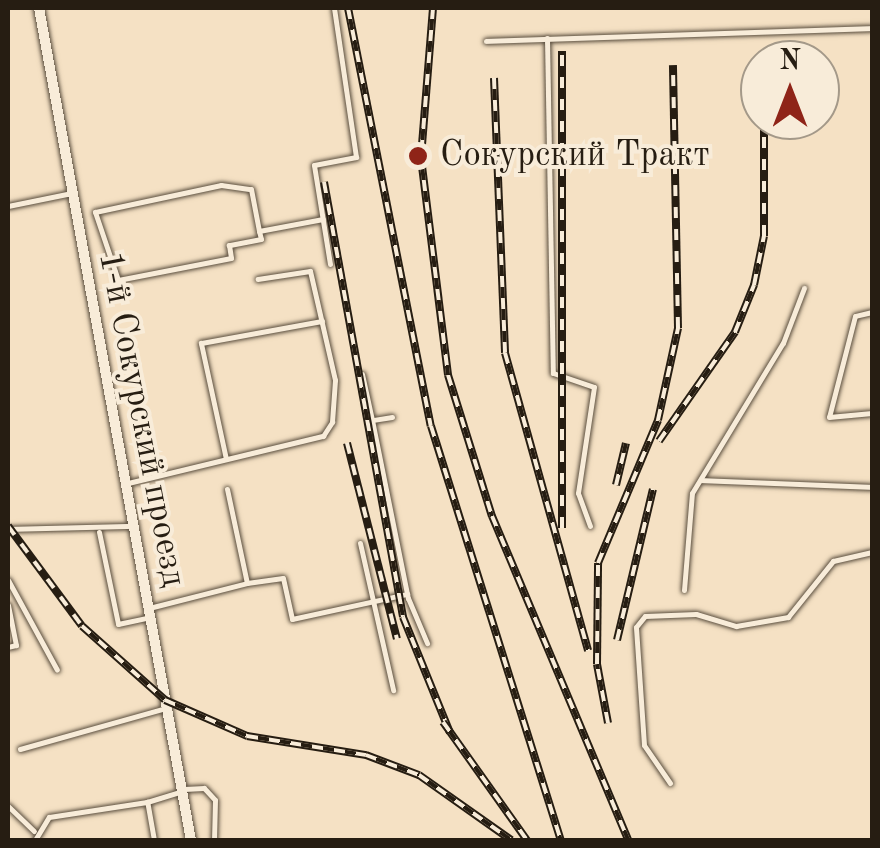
<!DOCTYPE html>
<html>
<head>
<meta charset="utf-8">
<style>
  body { margin:0 }
  #map { position:relative; width:880px; height:848px; overflow:hidden; background:#f5e1c4; font-family:"Old Standard TT",serif }
  div>[style] { position:absolute }
  [style*='--x'] { left:calc(var(--x)*1px); top:calc(var(--y)*1px); width:calc(var(--w)*1px); rotate:calc(var(--a)*1deg) }
  .roads { filter:drop-shadow(0 0 2px #5a4e3e) drop-shadow(0 0 2px #5a4e3e) }
  .service>* { height:5px; margin:-2.5px; padding:0 2.5px; transform-origin:2.5px; border-radius:2.5px; background:#f8ecd9 }
  .minor>* { height:10px; margin:-5px; padding:0 5px; transform-origin:5px; border-radius:5px; background:#f8ecd9 }
  .rail>* { height:8px; margin-top:-4px; transform-origin:0; background:repeating-linear-gradient(90deg,#f8ecd9 0 11px,#261d12 0 22px); box-sizing:border-box; border-block:2px solid #261d12 }
  .dots>* { width:28px; height:28px; translate:-50% -50%; box-sizing:border-box; border:5px solid #f8ecd9; border-radius:50% }
  span { translate:-50% -50%; white-space:nowrap; text-align:center; line-height:1.15; -webkit-text-stroke:8px #f8ecd9; paint-order:stroke }
  .poi-label { font-size:35px; color:#261d12 }
  .left { translate:0 -50%; text-align:left }
  .street-label { font-size:35px; color:#261d12 }
  .frame { position:absolute; inset:0; border:10px solid #261d12; pointer-events:none }
  .north { position:absolute; left:740px; top:40px; width:100px; height:100px; box-sizing:border-box; background:#f8ecd9; border:2px solid #a49989; border-radius:50%; rotate:0deg; font-size:28px; font-weight:700; line-height:40px; text-align:center; color:#261d12 }
  .north::after { content:''; display:block; margin:auto; width:35px; height:45px; background:#8f2418; clip-path:polygon(50% 0,100% 100%,50% 72%,0 100%) }
</style>
</head>
<body>
<div id="map">
  <div class="roads">
    <div class="service">
      <div style="--x:547;--y:38;--w:335;--a:89"></div>
      <div style="--x:553;--y:373;--w:43;--a:18.9"></div>
      <div style="--x:594;--y:387;--w:107;--a:98.6"></div>
      <div style="--x:578;--y:493;--w:35;--a:70"></div>
      <div style="--x:486;--y:41;--w:386;--a:-1.9"></div>
      <div style="--x:8;--y:206;--w:65;--a:-11.5"></div>
      <div style="--x:259;--y:231;--w:8;--a:76"></div>
      <div style="--x:261;--y:239;--w:33;--a:169"></div>
      <div style="--x:229;--y:245;--w:13;--a:81"></div>
      <div style="--x:231;--y:258;--w:115;--a:169"></div>
      <div style="--x:118;--y:280;--w:72;--a:-108.7"></div>
      <div style="--x:95;--y:212;--w:129;--a:-12.1"></div>
      <div style="--x:221;--y:185;--w:30;--a:8"></div>
      <div style="--x:251;--y:189;--w:43;--a:79.2"></div>
      <div style="--x:259;--y:231;--w:65;--a:-10.6"></div>
      <div style="--x:330;--y:264;--w:100;--a:-99.2"></div>
      <div style="--x:314;--y:165;--w:43;--a:-10.8"></div>
      <div style="--x:356;--y:157;--w:151;--a:-98.4"></div>
      <div style="--x:872;--y:312;--w:17;--a:167"></div>
      <div style="--x:855;--y:316;--w:104;--a:104.4"></div>
      <div style="--x:829;--y:417;--w:43;--a:-5.3"></div>
      <div style="--x:362;--y:374;--w:47;--a:77.7"></div>
      <div style="--x:392;--y:417;--w:20;--a:171"></div>
      <div style="--x:372;--y:420;--w:182;--a:78.6"></div>
      <div style="--x:408;--y:598;--w:49;--a:67.1"></div>
      <div style="--x:226;--y:459;--w:119;--a:-102.2"></div>
      <div style="--x:201;--y:343;--w:123;--a:-10.3"></div>
      <div style="--x:701;--y:480;--w:171;--a:2.3"></div>
      <div style="--x:128;--y:483;--w:201;--a:-13.6"></div>
      <div style="--x:323;--y:436;--w:17;--a:-57"></div>
      <div style="--x:332;--y:422;--w:42;--a:-85.9"></div>
      <div style="--x:335;--y:380;--w:112;--a:-102.9"></div>
      <div style="--x:310;--y:271;--w:53;--a:171.3"></div>
      <div style="--x:227;--y:489;--w:96;--a:78"></div>
      <div style="--x:247;--y:583;--w:36;--a:-8"></div>
      <div style="--x:283;--y:578;--w:42;--a:77.6"></div>
      <div style="--x:292;--y:619;--w:118;--a:-12.3"></div>
      <div style="--x:8;--y:529;--w:126;--a:-1.4"></div>
      <div style="--x:99;--y:532;--w:94;--a:78.3"></div>
      <div style="--x:118;--y:624;--w:33;--a:-12"></div>
      <div style="--x:360;--y:543;--w:151;--a:77.3"></div>
      <div style="--x:8;--y:580;--w:102;--a:61.4"></div>
      <div style="--x:684;--y:590;--w:97;--a:-85.3"></div>
      <div style="--x:692;--y:493;--w:175;--a:-58.8"></div>
      <div style="--x:783;--y:343;--w:59;--a:-69.1"></div>
      <div style="--x:8;--y:605;--w:41;--a:78.7"></div>
      <div style="--x:16;--y:645;--w:8;--a:166"></div>
      <div style="--x:149;--y:608;--w:101;--a:-14.3"></div>
      <div style="--x:20;--y:749;--w:152;--a:-15.7"></div>
      <div style="--x:670;--y:783;--w:46;--a:-124.4"></div>
      <div style="--x:644;--y:745;--w:118;--a:-93.9"></div>
      <div style="--x:636;--y:627;--w:14;--a:-51"></div>
      <div style="--x:645;--y:616;--w:51;--a:-2.2"></div>
      <div style="--x:696;--y:614;--w:42;--a:16.7"></div>
      <div style="--x:736;--y:626;--w:53;--a:-9.8"></div>
      <div style="--x:788;--y:617;--w:72;--a:-51.2"></div>
      <div style="--x:833;--y:561;--w:40;--a:-13"></div>
      <div style="--x:184;--y:789;--w:20;--a:-3"></div>
      <div style="--x:204;--y:788;--w:16;--a:47"></div>
      <div style="--x:215;--y:800;--w:40;--a:91.4"></div>
      <div style="--x:8;--y:806;--w:36;--a:44"></div>
      <div style="--x:35;--y:840;--w:27;--a:-59"></div>
      <div style="--x:49;--y:817;--w:99;--a:-8.7"></div>
      <div style="--x:154;--y:840;--w:39;--a:-100"></div>
      <div style="--x:147;--y:802;--w:37;--a:-17"></div>
    </div>
    <div class="minor">
      <div style="--x:39;--y:8;--w:846;--a:79.65"></div>
    </div>
  </div>
  <div class="rail">
    <div style="--x:348;--y:8;--w:426;--a:78.8"></div>
    <div style="--x:431;--y:426;--w:434;--a:72.6"></div>
    <div style="--x:433;--y:8;--w:150;--a:94.6"></div>
    <div style="--x:421;--y:158;--w:219;--a:82.9"></div>
    <div style="--x:448;--y:375;--w:148;--a:72.7"></div>
    <div style="--x:492;--y:516;--w:351;--a:67.2"></div>
    <div style="--x:764;--y:54;--w:6;--a:90"></div>
    <div style="--x:494;--y:78;--w:275;--a:87.7"></div>
    <div style="--x:505;--y:353;--w:309;--a:74.4"></div>
    <div style="--x:324;--y:182;--w:442;--a:79.7"></div>
    <div style="--x:403;--y:617;--w:125;--a:67.9"></div>
    <div style="--x:659;--y:441;--w:133;--a:-55.1"></div>
    <div style="--x:735;--y:332;--w:51;--a:-68"></div>
    <div style="--x:754;--y:285;--w:50;--a:-78.5"></div>
    <div style="--x:764;--y:236;--w:116;--a:-90"></div>
    <div style="--x:347;--y:443;--w:202;--a:75.7"></div>
    <div style="--x:616;--y:485;--w:43;--a:-76.6"></div>
    <div style="--x:8;--y:526;--w:124;--a:53.5"></div>
    <div style="--x:82;--y:626;--w:111;--a:41.7"></div>
    <div style="--x:165;--y:700;--w:90;--a:23.7"></div>
    <div style="--x:247;--y:736;--w:121;--a:9.1"></div>
    <div style="--x:366;--y:755;--w:57;--a:20.7"></div>
    <div style="--x:419;--y:775;--w:113;--a:35.2"></div>
    <div style="--x:562;--y:528;--w:477;--a:-90"></div>
    <div style="--x:617;--y:640;--w:155;--a:-76.6"></div>
    <div style="--x:443;--y:722;--w:145;--a:54.6"></div>
    <div style="--x:608;--y:723;--w:60;--a:-100.6"></div>
    <div style="--x:597;--y:664;--w:101;--a:-89.4"></div>
    <div style="--x:598;--y:563;--w:155;--a:-67.2"></div>
    <div style="--x:658;--y:420;--w:94;--a:-77.7"></div>
    <div style="--x:678;--y:328;--w:263;--a:-91.1"></div>
  </div>
  <div class="dots">
    <div style="left:418px;top:156px;background:#8f2418"></div>
  </div>
  <div class="poi-label">
    <span class="left" style="left:440px;top:156px">Сокурский Тракт</span>
  </div>
  <div class="street-label">
    <span style="left:141px;top:419px;rotate:79deg">1-й Сокурский проезд</span>
  </div>
  <div class="frame"></div>
  <div class="north">N</div>
</div>
</body>
</html>
